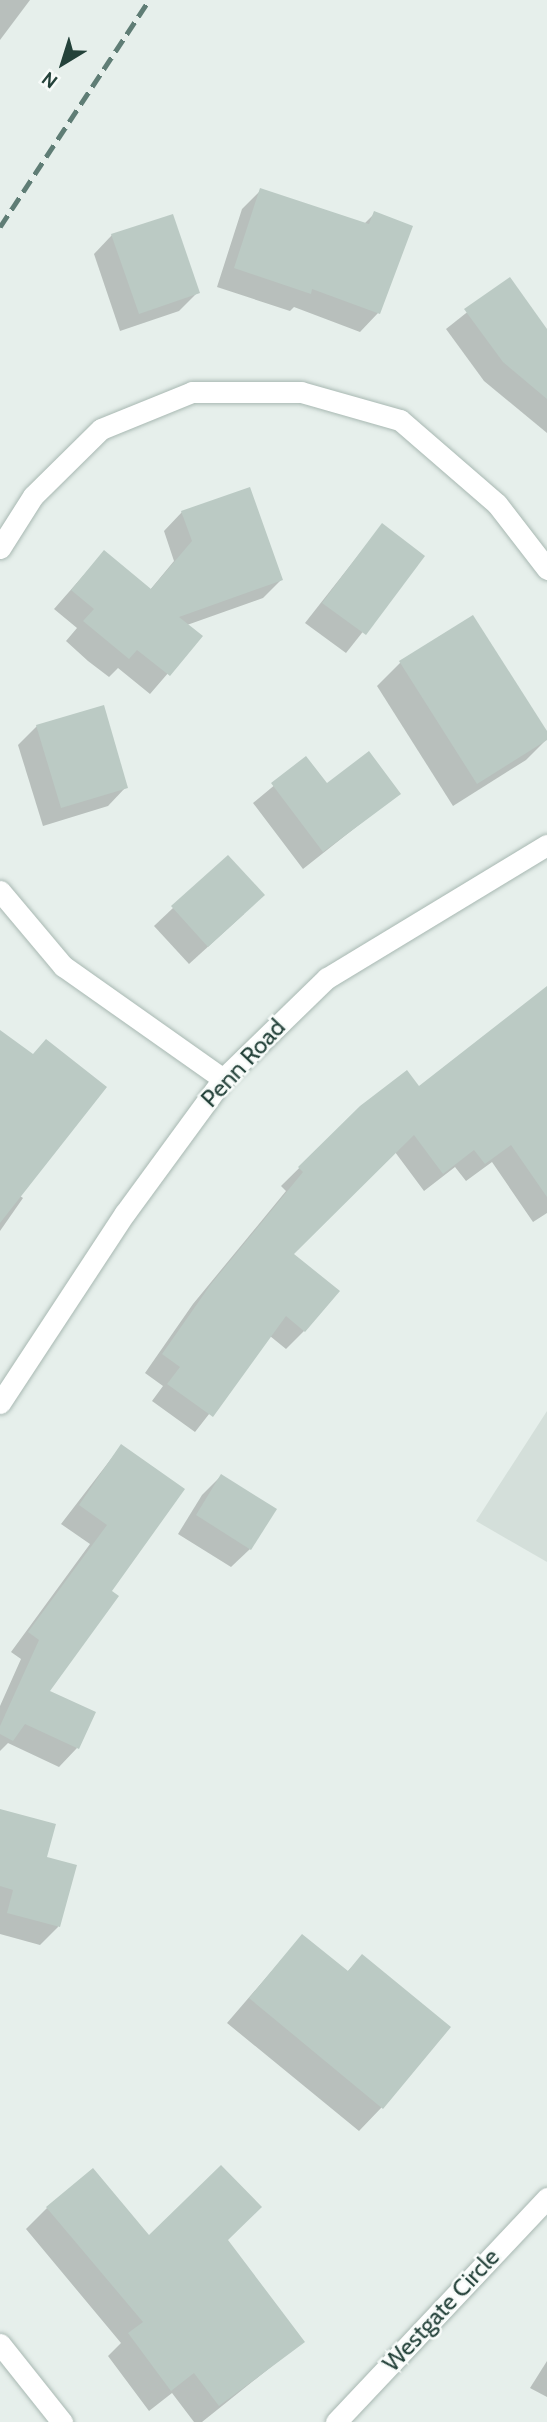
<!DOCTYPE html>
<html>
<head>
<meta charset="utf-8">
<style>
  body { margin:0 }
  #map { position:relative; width:547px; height:2422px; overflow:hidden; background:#e6efeb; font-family:Cabin,sans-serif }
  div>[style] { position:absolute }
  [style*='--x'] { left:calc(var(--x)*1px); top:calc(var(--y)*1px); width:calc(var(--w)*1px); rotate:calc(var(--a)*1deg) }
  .built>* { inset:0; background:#d4dfda }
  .shadow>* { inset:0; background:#0003 }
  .building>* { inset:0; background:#bbcac4 }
  .roads { filter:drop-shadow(0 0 2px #a8b8b2) drop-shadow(0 0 2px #a8b8b2) }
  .minor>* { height:21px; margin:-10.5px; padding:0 10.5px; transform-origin:10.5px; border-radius:10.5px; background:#fff }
  .rail>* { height:5px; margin-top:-2.5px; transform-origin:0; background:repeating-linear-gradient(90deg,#5f7d75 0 14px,transparent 0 21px) }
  span { translate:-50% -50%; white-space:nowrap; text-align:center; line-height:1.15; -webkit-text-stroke:5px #f7fbf9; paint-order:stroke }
  .street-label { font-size:24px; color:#24423a }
  .north { position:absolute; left:28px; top:28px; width:70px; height:70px; -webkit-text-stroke:5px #f7fbf9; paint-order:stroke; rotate:218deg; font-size:19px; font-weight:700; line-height:28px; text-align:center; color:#24423a }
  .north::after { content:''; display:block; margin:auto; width:24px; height:32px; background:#24423a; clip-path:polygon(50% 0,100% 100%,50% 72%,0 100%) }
</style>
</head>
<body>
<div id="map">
  <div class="built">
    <div style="clip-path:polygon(547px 1411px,547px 1562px,476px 1521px)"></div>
  </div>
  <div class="shadow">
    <div style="clip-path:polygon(0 0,30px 0,0 40px)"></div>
    <div style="clip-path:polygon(261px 190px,364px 224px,375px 213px,411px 227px,378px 313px,360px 332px,294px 307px,290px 311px,217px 287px,242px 209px)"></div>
    <div style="clip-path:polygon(112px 235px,198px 292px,179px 311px,120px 331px,94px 254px)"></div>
    <div style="clip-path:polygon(509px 279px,547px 332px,547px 433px,484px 381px,446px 329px)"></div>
    <div style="clip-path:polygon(182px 512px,281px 580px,263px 598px,187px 625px,200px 636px,150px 694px,118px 668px,109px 677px,88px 661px,66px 641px,77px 628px,54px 609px,104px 552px,150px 590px,174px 561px,164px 531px)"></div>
    <div style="clip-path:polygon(382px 525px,423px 556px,346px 653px,305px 623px)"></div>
    <div style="clip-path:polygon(472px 617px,547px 739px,526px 760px,453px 806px,377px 686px,400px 663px)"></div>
    <div style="clip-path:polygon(37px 726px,126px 787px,108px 806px,43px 826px,18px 745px)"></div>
    <div style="clip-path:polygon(306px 759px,326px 786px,399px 793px,303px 869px,253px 803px)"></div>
    <div style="clip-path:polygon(173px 908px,244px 914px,189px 964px,154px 926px)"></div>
    <div style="clip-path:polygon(547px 988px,547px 1213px,533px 1222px,492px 1162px,466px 1181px,455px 1167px,424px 1191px,395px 1152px,292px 1255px,304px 1331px,286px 1349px,270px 1336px,195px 1432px,152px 1401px,163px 1386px,145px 1373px,193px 1304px,286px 1191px,281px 1186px,361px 1107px,419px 1089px)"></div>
    <div style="clip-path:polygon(0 1182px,23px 1198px,0 1231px)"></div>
    <div style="clip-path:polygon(121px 1446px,110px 1592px,47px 1691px,77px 1748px,59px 1767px,8px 1743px,0 1751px,0 1706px,21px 1659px,11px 1652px,90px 1544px,61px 1524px)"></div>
    <div style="clip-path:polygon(221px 1476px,250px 1549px,231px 1567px,178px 1534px,202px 1495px)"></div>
    <div style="clip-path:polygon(0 1811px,45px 1858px,58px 1927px,40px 1945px,0 1934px)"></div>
    <div style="clip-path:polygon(302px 1936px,347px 1972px,362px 1957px,382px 2107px,359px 2131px,227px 2023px)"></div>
    <div style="clip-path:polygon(47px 2208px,149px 2238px,226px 2240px,302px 2342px,202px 2422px,194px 2422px,172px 2393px,149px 2411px,108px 2356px,121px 2343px,26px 2229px)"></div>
    <div style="clip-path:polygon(547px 2361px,547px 2397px,530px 2388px)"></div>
  </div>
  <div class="building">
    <div style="clip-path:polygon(260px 188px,369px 224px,374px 211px,413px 226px,380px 314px,312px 289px,311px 294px,234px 268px)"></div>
    <div style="clip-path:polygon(173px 214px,200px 293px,139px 314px,111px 234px)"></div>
    <div style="clip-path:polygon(510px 277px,547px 329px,547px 399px,503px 362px,464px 309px)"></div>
    <div style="clip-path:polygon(250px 487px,283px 580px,179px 617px,203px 636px,170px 676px,137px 650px,129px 659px,83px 621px,94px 609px,71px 590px,104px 550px,151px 589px,192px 541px,181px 511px)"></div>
    <div style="clip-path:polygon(382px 523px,425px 556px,366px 635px,322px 603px)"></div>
    <div style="clip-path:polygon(473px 615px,547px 731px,547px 740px,477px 784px,399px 661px)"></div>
    <div style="clip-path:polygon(104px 705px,128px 788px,61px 808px,36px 725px)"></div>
    <div style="clip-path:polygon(369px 751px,401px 794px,323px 852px,271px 783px,306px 756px,327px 783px)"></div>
    <div style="clip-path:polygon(228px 855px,265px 895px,208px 947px,171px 906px)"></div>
    <div style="clip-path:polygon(547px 986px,547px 1197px,511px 1145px,485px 1164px,474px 1150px,443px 1174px,414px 1135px,294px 1254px,340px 1291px,305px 1332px,286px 1316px,213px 1417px,167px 1384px,180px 1367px,162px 1354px,211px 1284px,303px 1172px,298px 1167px,360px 1106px,407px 1070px,419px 1086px)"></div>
    <div style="clip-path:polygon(0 1030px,33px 1054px,46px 1039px,107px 1087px,0 1223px)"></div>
    <div style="clip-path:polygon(121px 1444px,185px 1489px,112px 1591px,119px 1596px,50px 1691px,96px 1712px,79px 1749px,25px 1724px,13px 1741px,0 1734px,0 1726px,39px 1640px,28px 1632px,107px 1525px,79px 1505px)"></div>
    <div style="clip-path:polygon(221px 1474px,277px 1509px,251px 1550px,196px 1515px)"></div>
    <div style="clip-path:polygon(0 1809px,56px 1824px,47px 1857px,77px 1865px,60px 1927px,7px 1913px,13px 1890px,0 1886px)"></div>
    <div style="clip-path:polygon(302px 1934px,348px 1971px,362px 1954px,451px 2027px,383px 2109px,249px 1998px)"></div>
    <div style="clip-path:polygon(221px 2165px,262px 2207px,228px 2240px,305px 2342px,219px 2406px,194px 2373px,171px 2391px,128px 2333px,143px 2322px,46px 2207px,93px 2168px,149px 2235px)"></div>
  </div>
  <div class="roads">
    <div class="minor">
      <div style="--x:0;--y:548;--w:62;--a:-57.6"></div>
      <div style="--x:33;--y:496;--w:95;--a:-44.6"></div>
      <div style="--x:101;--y:429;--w:98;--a:-22.1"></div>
      <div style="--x:192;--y:392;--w:109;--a:0"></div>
      <div style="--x:301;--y:392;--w:103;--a:15.8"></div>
      <div style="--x:400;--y:420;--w:128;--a:40.9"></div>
      <div style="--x:497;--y:504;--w:82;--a:52.4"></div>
      <div style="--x:0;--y:891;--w:98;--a:50"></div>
      <div style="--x:63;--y:966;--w:196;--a:35.2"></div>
      <div style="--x:0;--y:1403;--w:227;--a:-56.7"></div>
      <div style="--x:125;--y:1213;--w:166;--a:-53.8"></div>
      <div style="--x:223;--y:1079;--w:145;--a:-44.2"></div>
      <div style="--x:327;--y:978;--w:257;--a:-31.2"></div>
      <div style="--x:0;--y:2344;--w:100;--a:51.5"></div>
      <div style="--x:336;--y:2422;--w:308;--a:-46.7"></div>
    </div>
  </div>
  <div class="rail">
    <div style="--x:0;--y:227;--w:272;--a:-56.7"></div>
  </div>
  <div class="street-label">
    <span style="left:243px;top:1063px;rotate:-47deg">Penn Road</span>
    <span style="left:441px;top:2310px;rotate:-47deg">Westgate Circle</span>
  </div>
  <div class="north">N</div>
</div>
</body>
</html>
